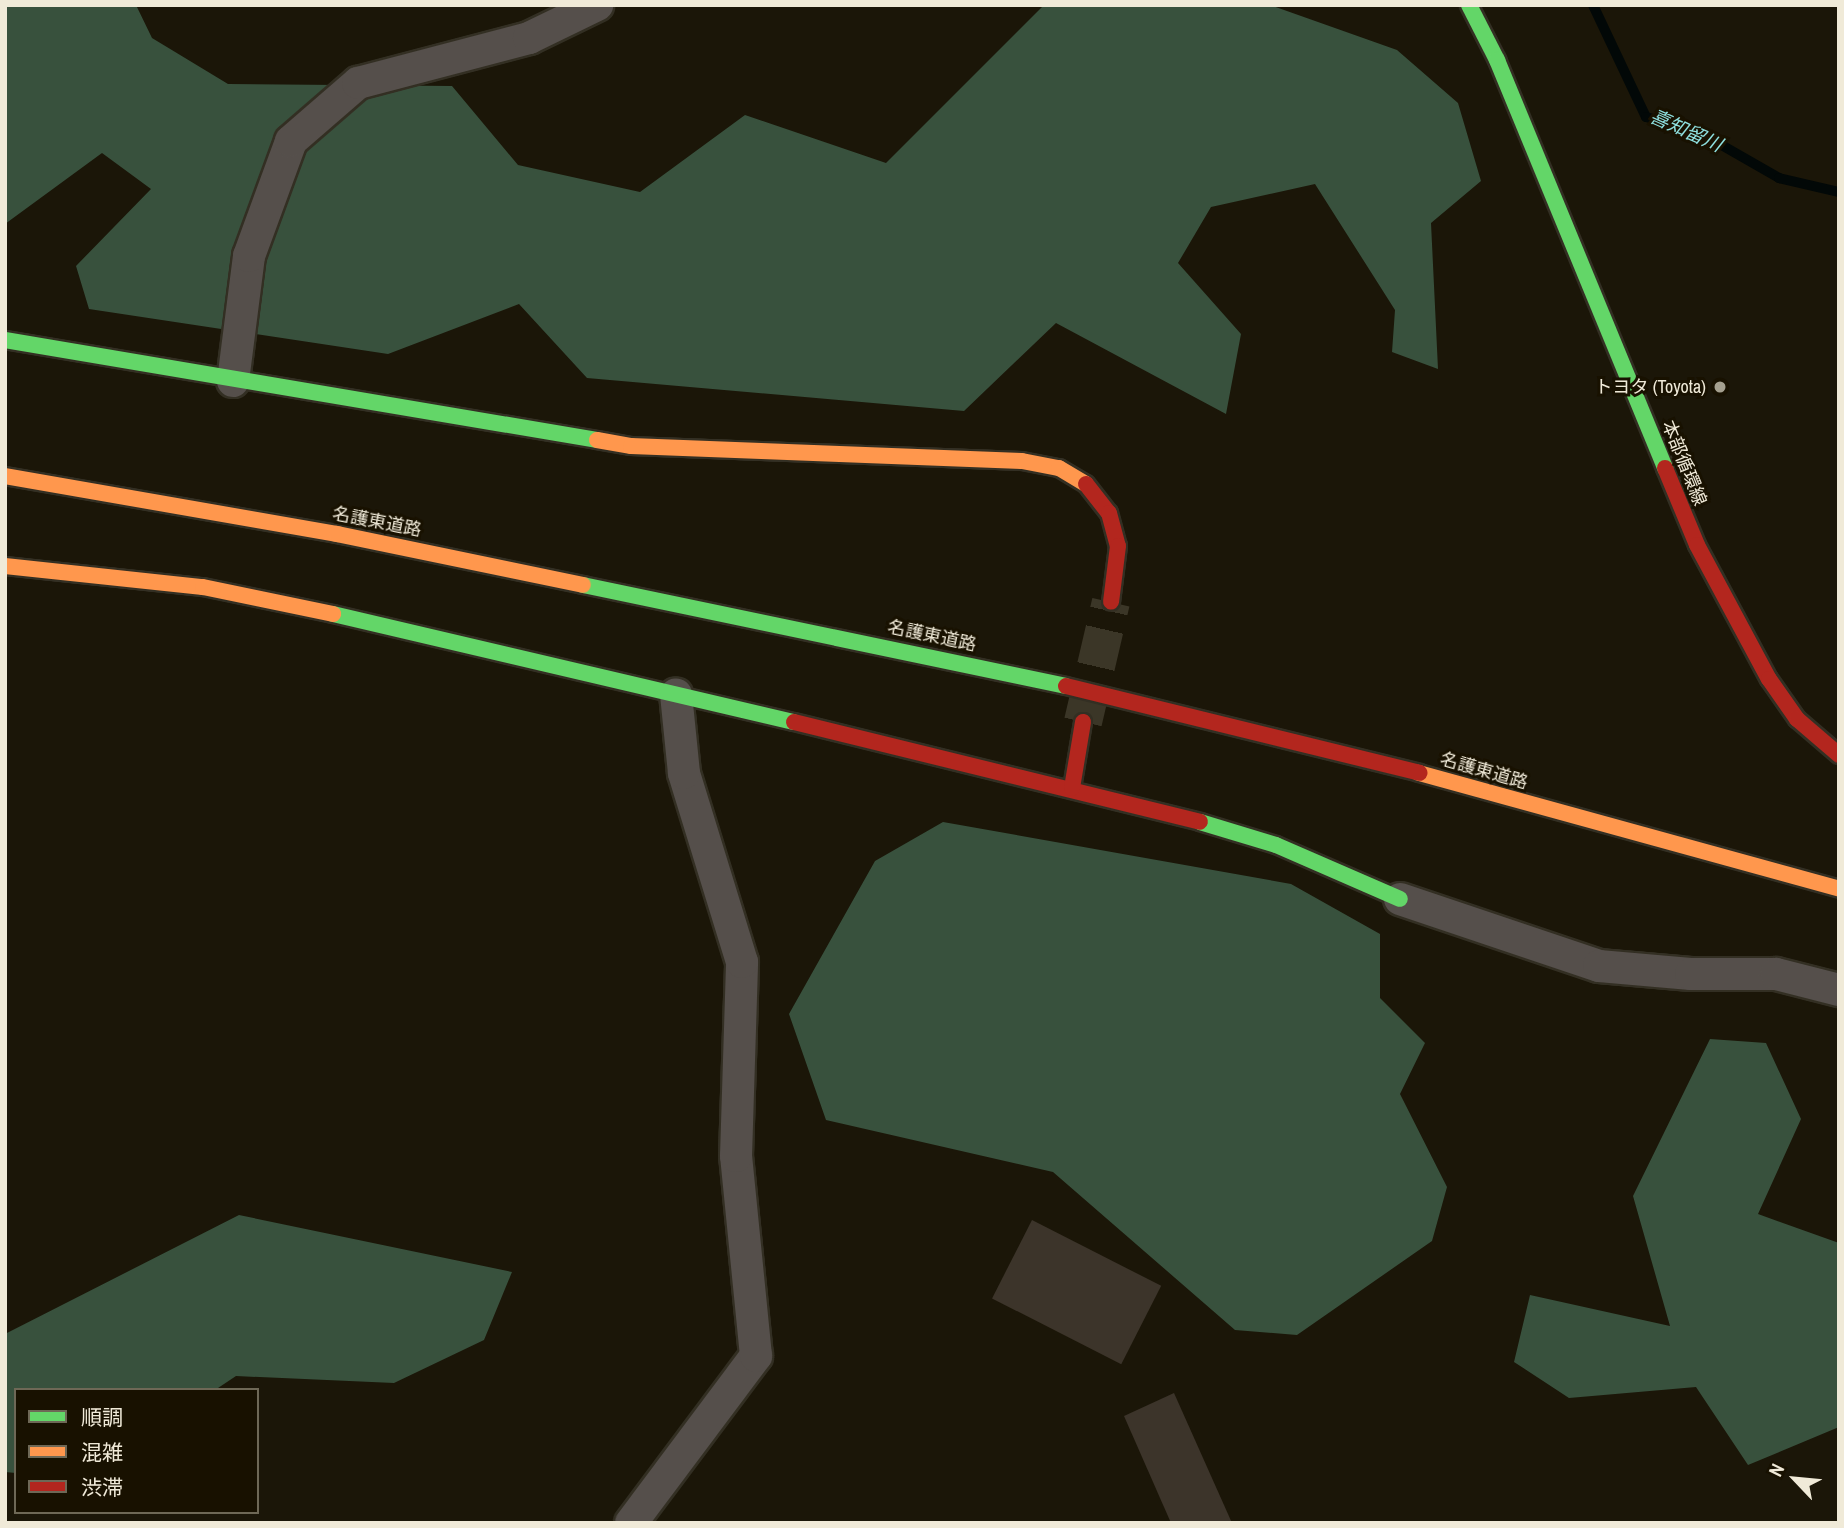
<!DOCTYPE html>
<html>
<head>
<meta charset="utf-8">
<style>
  body { margin:0 }
  #map { position:relative; width:1844px; height:1528px; overflow:hidden; background:#1b1608; font-family:"Archivo Narrow","Noto Sans JP",sans-serif }
  div>[style] { position:absolute }
  .forest>* { inset:0; background:#38513d }
  .stream>* { height:10px; margin:-5px; padding:0 5px; transform-origin:5px; border-radius:5px; background:#020807 }
  .building>* { inset:0; background:#3c342a; transform-origin:0 0 }
  .secondary-tunnel>* { height:38px; margin-top:-19px; transform-origin:0; background:repeating-linear-gradient(90deg,#3b3627 0 38px,transparent 0 57px) }
  .roads { filter:drop-shadow(2px 0 #332f23) drop-shadow(-2px 0 #332f23) drop-shadow(0 2px #332f23) drop-shadow(0 -2px #332f23) }
  .street>* { height:32px; margin:-16px; padding:0 16px; transform-origin:16px; border-radius:16px; background:#554f4b }
  .fast>* { height:16px; margin:-8px; padding:0 8px; transform-origin:8px; border-radius:8px; background:#63d668 }
  .slow>* { height:16px; margin:-8px; padding:0 8px; transform-origin:8px; border-radius:8px; background:#ff974d }
  .jam>* { height:16px; margin:-8px; padding:0 8px; transform-origin:8px; border-radius:8px; background:#b3261e }
  .dots>* { width:19px; height:19px; translate:-50% -50%; box-sizing:border-box; border:4px solid #181100; border-radius:50% }
  span { translate:-50% -50%; white-space:nowrap; text-align:center; line-height:1.15; -webkit-text-stroke:6px #181100; paint-order:stroke }
  .poi-label { font-size:18px; color:#f0ead8 }
  .right { translate:-100% -50%; text-align:right }
  .street-label { font-size:18px; color:#f0ead8 }
  .water-label { font-size:19px; color:#8fe1e0; font-style:italic }
  .frame { position:absolute; inset:0; border:7px solid #f0ead8; pointer-events:none }
  .legend { position:absolute; left:14px; top:1388px; width:245px; height:126px; box-sizing:border-box; background:#181100; border:2px solid #6e6856; margin:0; padding:9px 12px; list-style:none; font-size:21px; color:#f0ead8 }
  .legend li { display:flex; align-items:center; gap:14px; height:35px }
  .legend b { width:35px; border:2px solid #6e6856 }
  .north { position:absolute; left:1760px; top:1444px; width:70px; height:70px; -webkit-text-stroke:5px #181100; paint-order:stroke; rotate:296deg; font-size:19px; font-weight:700; line-height:28px; text-align:center; color:#f0ead8 }
  .north::after { content:''; display:block; margin:auto; width:24px; height:32px; background:#f0ead8; clip-path:polygon(50% 0,100% 100%,50% 72%,0 100%) }
</style>
</head>
<body>
<div id="map">
  <div class="forest">
    <div style="clip-path:polygon(5px 5px,136px 5px,152px 38px,228px 84px,452px 86px,518px 165px,640px 192px,745px 115px,886px 163px,1044px 5px,1270px 5px,1397px 50px,1458px 103px,1481px 181px,1431px 223px,1438px 369px,1392px 352px,1395px 310px,1315px 184px,1211px 207px,1178px 263px,1241px 334px,1226px 414px,1056px 323px,964px 411px,587px 378px,519px 304px,388px 354px,89px 309px,76px 266px,151px 189px,102px 153px,5px 224px)"></div>
    <div style="clip-path:polygon(943px 822px,1291px 884px,1380px 934px,1380px 998px,1425px 1043px,1400px 1094px,1447px 1187px,1432px 1241px,1297px 1335px,1235px 1330px,1053px 1172px,826px 1120px,789px 1014px,875px 861px)"></div>
    <div style="clip-path:polygon(1710px 1039px,1766px 1043px,1801px 1119px,1758px 1214px,1839px 1243px,1839px 1427px,1748px 1465px,1696px 1387px,1569px 1398px,1514px 1362px,1530px 1295px,1670px 1326px,1633px 1196px)"></div>
    <div style="clip-path:polygon(239px 1215px,512px 1272px,484px 1340px,394px 1383px,236px 1376px,215px 1390px,16px 1390px,16px 1473px,5px 1472px,5px 1334px)"></div>
  </div>
  <div class="stream">
    <div style="left:1593px;top:5px;width:124px;rotate:64.7deg"></div>
    <div style="left:1646px;top:117px;width:53px;rotate:15.4deg"></div>
    <div style="left:1697px;top:131px;width:95px;rotate:29.8deg"></div>
    <div style="left:1779px;top:178px;width:62px;rotate:13.1deg"></div>
  </div>
  <div class="building">
    <div style="left:1032px;top:1220px;width:145px;height:88px;rotate:27deg"></div>
    <div style="clip-path:polygon(1174px 1393px,1232px 1523px,1171px 1523px,1124px 1416px)"></div>
  </div>
  <div class="secondary-tunnel">
    <div style="left:1083px;top:722px;width:123px;rotate:-76.9deg"></div>
  </div>
  <div class="roads">
    <div class="street">
      <div style="left:233px;top:381px;width:126px;rotate:-82.7deg"></div>
      <div style="left:249px;top:256px;width:122px;rotate:-69.9deg"></div>
      <div style="left:291px;top:141px;width:89px;rotate:-40.9deg"></div>
      <div style="left:358px;top:83px;width:177px;rotate:-14.7deg"></div>
      <div style="left:529px;top:38px;width:76px;rotate:-25.9deg"></div>
      <div style="left:1400px;top:899px;width:210px;rotate:18.6deg"></div>
      <div style="left:1599px;top:966px;width:92px;rotate:5deg"></div>
      <div style="left:1691px;top:974px;width:85px"></div>
      <div style="left:1776px;top:974px;width:65px;rotate:14.3deg"></div>
      <div style="left:631px;top:1523px;width:209px;rotate:-53.2deg"></div>
      <div style="left:756px;top:1356px;width:201px;rotate:-95.7deg"></div>
      <div style="left:736px;top:1156px;width:194px;rotate:-88.2deg"></div>
      <div style="left:742px;top:962px;width:198px;rotate:-107.1deg"></div>
      <div style="left:684px;top:773px;width:79px;rotate:-95.8deg"></div>
    </div>
    <div class="fast">
      <div style="left:1469px;top:5px;width:62px;rotate:63deg"></div>
      <div style="left:1497px;top:60px;width:441px;rotate:67.6deg"></div>
      <div style="left:5px;top:340px;width:600px;rotate:9.59deg"></div>
      <div style="left:583px;top:585px;width:493px;rotate:11.8deg"></div>
      <div style="left:333px;top:614px;width:473px;rotate:13.2deg"></div>
      <div style="left:1200px;top:822px;width:79px;rotate:16.8deg"></div>
      <div style="left:1276px;top:845px;width:135px;rotate:23.5deg"></div>
    </div>
    <div class="slow">
      <div style="left:597px;top:440px;width:35px;rotate:10deg"></div>
      <div style="left:631px;top:446px;width:391px;rotate:2.2deg"></div>
      <div style="left:1022px;top:461px;width:38px;rotate:11deg"></div>
      <div style="left:1059px;top:468px;width:31px;rotate:31deg"></div>
      <div style="left:5px;top:476px;width:337px;rotate:9.9deg"></div>
      <div style="left:337px;top:534px;width:251px;rotate:11.7deg"></div>
      <div style="left:5px;top:566px;width:199px;rotate:6.1deg"></div>
      <div style="left:203px;top:587px;width:133px;rotate:11.7deg"></div>
      <div style="left:1419px;top:773px;width:436px;rotate:15.4deg"></div>
    </div>
    <div class="jam">
      <div style="left:1665px;top:468px;width:83px;rotate:67.4deg"></div>
      <div style="left:1697px;top:545px;width:152px;rotate:61.8deg"></div>
      <div style="left:1769px;top:679px;width:49px;rotate:55deg"></div>
      <div style="left:1797px;top:719px;width:55px;rotate:40.6deg"></div>
      <div style="left:1086px;top:484px;width:37px;rotate:52deg"></div>
      <div style="left:1109px;top:513px;width:34px;rotate:75deg"></div>
      <div style="left:1118px;top:546px;width:56px;rotate:97.1deg"></div>
      <div style="left:1066px;top:686px;width:364px;rotate:13.8deg"></div>
      <div style="left:794px;top:722px;width:418px;rotate:13.8deg"></div>
      <div style="left:1072px;top:788px;width:67px;rotate:-80.5deg"></div>
    </div>
  </div>
  <div class="dots">
    <div style="left:1720px;top:387px;background:#a5a08f"></div>
  </div>
  <div class="poi-label">
    <span class="right" style="left:1706px;top:387px">トヨタ (Toyota)</span>
  </div>
  <div class="street-label">
    <span style="left:1684px;top:463px;rotate:68deg">本部循環線</span>
    <span style="left:377px;top:522px;rotate:11deg">名護東道路</span>
    <span style="left:932px;top:636px;rotate:12deg">名護東道路</span>
    <span style="left:1484px;top:771px;rotate:16deg">名護東道路</span>
  </div>
  <div class="water-label">
    <span style="left:1686px;top:131px;rotate:24deg">喜知留川</span>
  </div>
  <div class="frame"></div>
  <ul class="legend">
  <li><b style="height:9px;background:#63d668"></b>順調</li>
  <li><b style="height:9px;background:#ff974d"></b>混雑</li>
  <li><b style="height:9px;background:#b3261e"></b>渋滞</li>
  </ul>
  <div class="north">N</div>
</div>
</body>
</html>
